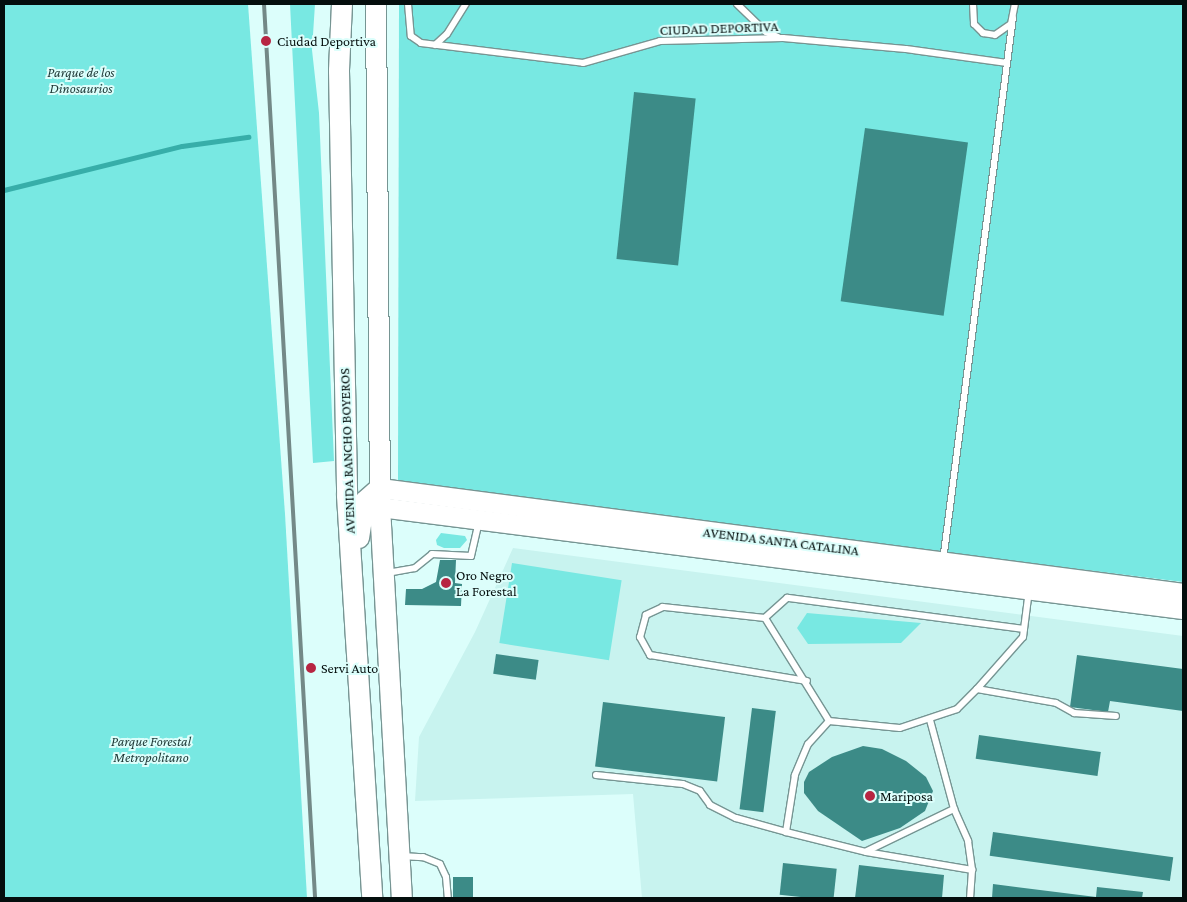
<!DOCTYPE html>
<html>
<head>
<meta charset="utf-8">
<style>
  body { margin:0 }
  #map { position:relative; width:1187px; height:902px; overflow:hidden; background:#dcfefb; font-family:"Crimson Pro",serif }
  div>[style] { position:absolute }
  .built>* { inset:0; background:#c8f3ef }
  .green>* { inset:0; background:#78e8e2; transform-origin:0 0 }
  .stream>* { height:4.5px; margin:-2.25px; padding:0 2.25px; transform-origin:2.25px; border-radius:2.25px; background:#37aea9 }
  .building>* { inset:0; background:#3c8b87; transform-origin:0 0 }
  .roads { filter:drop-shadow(1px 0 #769593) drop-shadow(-1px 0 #769593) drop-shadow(0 1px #769593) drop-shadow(0 -1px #769593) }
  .service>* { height:6px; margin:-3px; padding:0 3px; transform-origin:3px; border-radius:3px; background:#fff }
  .primary>* { height:19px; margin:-9.5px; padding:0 9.5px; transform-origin:9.5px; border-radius:9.5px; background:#fff }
  .trunk>* { height:20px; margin:-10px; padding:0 10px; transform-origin:10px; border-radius:10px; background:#fff }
  .rail>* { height:4px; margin:-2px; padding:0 2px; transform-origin:2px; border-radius:2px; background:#738987 }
  .dots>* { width:14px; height:14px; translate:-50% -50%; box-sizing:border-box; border:2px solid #dcfefb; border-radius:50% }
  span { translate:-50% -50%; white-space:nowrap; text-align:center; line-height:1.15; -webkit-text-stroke:4px #dcfefb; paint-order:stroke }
  .street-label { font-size:14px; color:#040e0d }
  .poi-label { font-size:14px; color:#040e0d }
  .left { translate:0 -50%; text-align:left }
  .park-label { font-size:14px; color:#1c3634; font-style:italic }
  .frame { position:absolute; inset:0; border:5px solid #040e0d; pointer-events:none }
</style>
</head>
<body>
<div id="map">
  <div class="built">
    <div style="clip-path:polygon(513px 548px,1183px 636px,1183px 898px,642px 898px,633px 794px,415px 801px,419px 737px,475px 632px)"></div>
  </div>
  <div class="green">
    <div style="clip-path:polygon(4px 4px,248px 4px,285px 514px,307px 898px,4px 898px)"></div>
    <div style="clip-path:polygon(290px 4px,315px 4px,312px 50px,319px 113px,334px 461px,313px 463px)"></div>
    <div style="clip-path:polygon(399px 4px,1183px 4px,1183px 582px,398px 484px)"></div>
    <div style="clip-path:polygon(441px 533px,465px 536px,467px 540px,460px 548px,444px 548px,437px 545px,436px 540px)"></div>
    <div style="left:512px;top:563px;width:111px;height:81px;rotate:9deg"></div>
    <div style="clip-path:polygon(807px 613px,921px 623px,901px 643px,808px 644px,797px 628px)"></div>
  </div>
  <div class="stream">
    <div style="left:4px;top:190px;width:183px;rotate:-13.9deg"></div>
    <div style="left:182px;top:146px;width:67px;rotate:-7.8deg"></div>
  </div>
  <div class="building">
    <div style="left:634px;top:92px;width:62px;height:168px;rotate:6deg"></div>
    <div style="left:865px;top:128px;width:104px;height:175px;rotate:8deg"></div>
    <div style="clip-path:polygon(440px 560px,456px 560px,455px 583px,462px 584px,461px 606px,405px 605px,406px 589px,422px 589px,436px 582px)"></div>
    <div style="left:496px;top:654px;width:43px;height:20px;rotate:8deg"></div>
    <div style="clip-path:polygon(1077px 655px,1183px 669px,1183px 711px,1110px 701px,1108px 712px,1070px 707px)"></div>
    <div style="left:603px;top:702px;width:123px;height:65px;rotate:7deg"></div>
    <div style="left:752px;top:708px;width:24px;height:102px;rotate:7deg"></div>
    <div style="left:979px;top:735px;width:123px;height:24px;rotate:8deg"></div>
    <div style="clip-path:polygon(863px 746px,882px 749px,906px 761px,926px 777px,933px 791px,925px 811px,900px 828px,862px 841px,818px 811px,804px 793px,804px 782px,809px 772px,832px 757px)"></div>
    <div style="left:993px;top:832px;width:182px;height:24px;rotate:8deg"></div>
    <div style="left:783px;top:863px;width:54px;height:32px;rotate:6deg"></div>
    <div style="clip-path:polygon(859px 865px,944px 875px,942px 898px,855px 898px)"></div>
    <div style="left:473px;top:877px;width:21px;height:20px;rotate:90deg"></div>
    <div style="clip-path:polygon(993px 884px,1096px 897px,1097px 887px,1143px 892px,1142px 898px,992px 898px)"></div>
  </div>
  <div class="roads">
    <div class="service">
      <div style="left:408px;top:4px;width:32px;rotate:85deg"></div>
      <div style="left:411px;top:36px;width:12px;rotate:35deg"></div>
      <div style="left:421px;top:43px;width:163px;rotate:7deg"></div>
      <div style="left:583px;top:63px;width:80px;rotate:-15.9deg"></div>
      <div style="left:660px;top:41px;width:123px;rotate:-1.4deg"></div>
      <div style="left:783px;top:38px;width:123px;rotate:5.1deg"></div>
      <div style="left:906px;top:49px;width:102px;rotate:7.9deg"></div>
      <div style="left:737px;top:4px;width:40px;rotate:44deg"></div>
      <div style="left:766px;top:32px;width:13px;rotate:23deg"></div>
      <div style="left:973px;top:4px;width:20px;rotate:87deg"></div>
      <div style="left:974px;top:24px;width:13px;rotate:45deg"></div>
      <div style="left:983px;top:33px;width:12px;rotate:9deg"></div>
      <div style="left:995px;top:35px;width:19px;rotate:-35deg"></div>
      <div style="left:1011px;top:24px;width:20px;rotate:-79deg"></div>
      <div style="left:435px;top:45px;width:16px;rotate:-43deg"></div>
      <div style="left:447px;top:34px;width:36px;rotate:-58deg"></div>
      <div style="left:943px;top:561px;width:548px;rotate:-82.67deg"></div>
      <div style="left:387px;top:573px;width:28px;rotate:-10deg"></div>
      <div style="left:415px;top:568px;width:22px;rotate:-39deg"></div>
      <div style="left:432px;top:554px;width:39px;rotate:3deg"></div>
      <div style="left:471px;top:556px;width:36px;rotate:-77deg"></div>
      <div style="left:765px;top:618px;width:103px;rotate:-173.8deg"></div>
      <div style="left:663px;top:607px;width:19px;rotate:155deg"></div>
      <div style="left:646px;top:615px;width:23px;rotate:105deg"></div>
      <div style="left:640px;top:637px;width:21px;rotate:61deg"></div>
      <div style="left:650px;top:655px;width:159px;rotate:9.4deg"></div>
      <div style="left:1024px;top:629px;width:239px;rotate:-172.5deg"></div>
      <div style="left:787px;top:598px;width:30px;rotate:138deg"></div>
      <div style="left:765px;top:618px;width:121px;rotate:58.1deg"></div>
      <div style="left:829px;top:721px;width:71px;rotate:5.6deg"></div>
      <div style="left:900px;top:728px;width:60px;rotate:-18.4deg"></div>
      <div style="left:957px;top:709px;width:28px;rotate:-45deg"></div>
      <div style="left:977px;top:689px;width:69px;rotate:-48.5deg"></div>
      <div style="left:1023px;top:637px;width:47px;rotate:-82.7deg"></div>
      <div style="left:977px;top:689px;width:80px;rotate:10deg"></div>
      <div style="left:1056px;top:703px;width:21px;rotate:29deg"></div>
      <div style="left:1074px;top:713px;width:42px;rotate:4.1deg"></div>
      <div style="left:930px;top:720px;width:92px;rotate:74.9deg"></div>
      <div style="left:954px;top:809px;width:35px;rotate:66deg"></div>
      <div style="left:968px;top:841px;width:29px;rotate:82deg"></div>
      <div style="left:972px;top:870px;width:28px;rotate:94deg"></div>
      <div style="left:829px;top:721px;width:31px;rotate:132deg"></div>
      <div style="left:808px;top:744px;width:34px;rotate:113deg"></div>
      <div style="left:795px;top:775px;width:58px;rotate:99deg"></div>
      <div style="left:786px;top:832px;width:82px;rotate:14deg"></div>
      <div style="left:866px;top:852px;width:108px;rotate:9.6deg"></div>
      <div style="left:596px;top:775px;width:87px;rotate:5.9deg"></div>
      <div style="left:683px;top:784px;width:18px;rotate:22deg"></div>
      <div style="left:700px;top:791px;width:17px;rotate:54deg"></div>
      <div style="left:710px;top:805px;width:29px;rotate:27deg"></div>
      <div style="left:736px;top:818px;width:52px;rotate:15.6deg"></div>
      <div style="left:867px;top:851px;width:97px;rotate:-25.8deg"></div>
      <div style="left:401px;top:856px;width:22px;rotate:3deg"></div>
      <div style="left:423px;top:857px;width:18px;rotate:22deg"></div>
      <div style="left:440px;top:864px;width:14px;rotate:65deg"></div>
      <div style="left:446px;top:877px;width:21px;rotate:85deg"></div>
    </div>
    <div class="primary">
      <div style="left:380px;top:488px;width:810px;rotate:7.45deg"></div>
      <div style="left:380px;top:507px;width:809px;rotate:7.24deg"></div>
    </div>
    <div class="trunk">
      <div style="left:342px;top:4px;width:67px;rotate:92.6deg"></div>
      <div style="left:339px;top:71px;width:425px;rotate:88.9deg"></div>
      <div style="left:347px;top:496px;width:403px;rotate:86.4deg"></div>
      <div style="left:376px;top:4px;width:503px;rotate:89.54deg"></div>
      <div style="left:380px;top:507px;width:392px;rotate:86.8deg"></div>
      <div style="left:359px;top:538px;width:37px;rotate:-81deg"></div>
      <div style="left:365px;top:501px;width:20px;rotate:-41deg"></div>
    </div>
  </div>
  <div class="rail">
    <div style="left:264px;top:4px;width:895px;rotate:86.73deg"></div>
  </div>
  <div class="dots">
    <div style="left:266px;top:41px;background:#b72542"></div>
    <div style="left:446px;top:583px;background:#b72542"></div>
    <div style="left:311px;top:668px;background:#b72542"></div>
    <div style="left:870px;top:796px;background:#b72542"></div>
  </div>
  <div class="street-label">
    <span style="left:719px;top:28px;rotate:-2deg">CIUDAD DEPORTIVA</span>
    <span style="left:347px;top:451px;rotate:-92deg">AVENIDA RANCHO BOYEROS</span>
    <span style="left:781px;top:541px;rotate:7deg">AVENIDA SANTA CATALINA</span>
  </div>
  <div class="poi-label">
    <span class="left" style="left:277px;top:41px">Ciudad Deportiva</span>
    <span class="left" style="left:456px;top:583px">Oro Negro<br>La Forestal</span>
    <span class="left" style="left:321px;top:668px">Servi Auto</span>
    <span class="left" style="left:880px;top:796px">Mariposa</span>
  </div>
  <div class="park-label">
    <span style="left:81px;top:80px">Parque de los<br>Dinosaurios</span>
    <span style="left:151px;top:749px">Parque Forestal<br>Metropolitano</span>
  </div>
  <div class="frame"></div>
</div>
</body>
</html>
